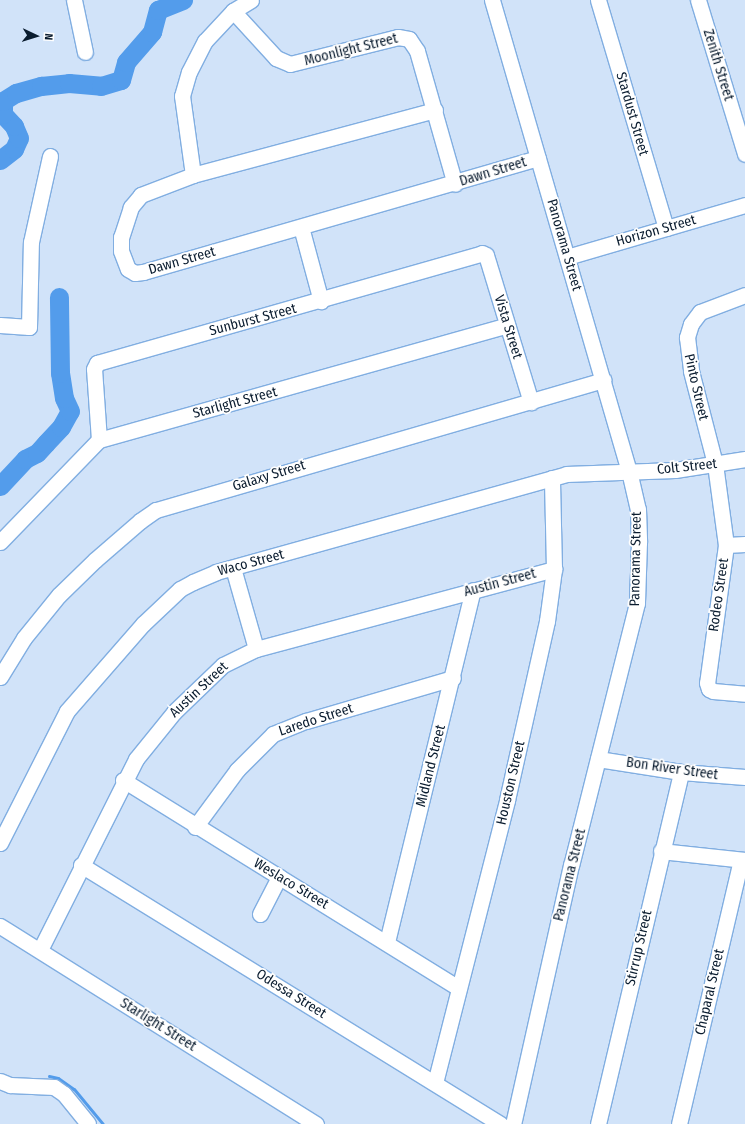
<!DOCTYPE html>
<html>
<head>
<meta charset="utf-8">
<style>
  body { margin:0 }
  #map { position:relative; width:745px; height:1124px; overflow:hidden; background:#d1e3f9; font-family:"Fira Sans Condensed",sans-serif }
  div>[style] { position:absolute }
  .stream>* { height:3px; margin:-1.5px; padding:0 1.5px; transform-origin:1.5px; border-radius:1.5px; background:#539ceb }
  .river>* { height:19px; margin:-9.5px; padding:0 9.5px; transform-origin:9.5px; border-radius:9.5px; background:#539ceb }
  .roads { filter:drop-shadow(1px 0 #81aee1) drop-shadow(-1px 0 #81aee1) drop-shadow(0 1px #81aee1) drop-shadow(0 -1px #81aee1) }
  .minor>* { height:15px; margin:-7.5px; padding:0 7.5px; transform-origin:7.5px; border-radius:7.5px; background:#fff }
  span { translate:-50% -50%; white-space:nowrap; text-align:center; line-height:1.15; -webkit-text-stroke:3.5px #fff; paint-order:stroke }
  .street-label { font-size:14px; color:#0a1c2f }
  .north { position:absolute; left:16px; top:16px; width:40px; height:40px; -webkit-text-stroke:3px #fff; paint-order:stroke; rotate:94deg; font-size:11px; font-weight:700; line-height:16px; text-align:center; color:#0a1c2f }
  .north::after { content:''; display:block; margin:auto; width:14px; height:18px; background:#0a1c2f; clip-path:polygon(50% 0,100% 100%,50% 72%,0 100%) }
</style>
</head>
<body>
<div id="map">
  <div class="stream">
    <div style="left:49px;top:1076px;width:9px;rotate:13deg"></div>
    <div style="left:58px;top:1078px;width:19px;rotate:35deg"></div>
    <div style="left:74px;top:1089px;width:45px;rotate:50.4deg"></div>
  </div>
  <div class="river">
    <div style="left:0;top:160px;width:18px;rotate:-38deg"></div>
    <div style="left:14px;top:149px;width:12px;rotate:-66deg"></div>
    <div style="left:19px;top:138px;width:13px;rotate:-113deg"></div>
    <div style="left:14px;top:126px;width:16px;rotate:-133deg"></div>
    <div style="left:3px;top:114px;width:13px;rotate:-90deg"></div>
    <div style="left:3px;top:101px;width:15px;rotate:-32deg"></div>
    <div style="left:16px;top:93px;width:26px;rotate:-16deg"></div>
    <div style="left:41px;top:86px;width:28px;rotate:-6deg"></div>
    <div style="left:69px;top:83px;width:32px;rotate:5deg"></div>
    <div style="left:101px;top:86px;width:21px;rotate:-17deg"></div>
    <div style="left:121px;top:80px;width:19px;rotate:-74deg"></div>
    <div style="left:126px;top:62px;width:40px;rotate:-49deg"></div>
    <div style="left:152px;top:32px;width:23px;rotate:-75deg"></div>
    <div style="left:158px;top:10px;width:27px;rotate:-22deg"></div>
    <div style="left:0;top:486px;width:37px;rotate:-47deg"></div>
    <div style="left:25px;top:459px;width:13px;rotate:-27deg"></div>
    <div style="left:37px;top:453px;width:13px;rotate:-48deg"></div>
    <div style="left:46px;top:443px;width:22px;rotate:-47deg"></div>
    <div style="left:61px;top:427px;width:18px;rotate:-61deg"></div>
    <div style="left:70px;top:411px;width:14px;rotate:-115deg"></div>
    <div style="left:64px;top:398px;width:25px;rotate:-99deg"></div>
    <div style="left:60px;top:373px;width:76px;rotate:-90.8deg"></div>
  </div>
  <div class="roads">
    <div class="minor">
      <div style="left:74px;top:0;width:53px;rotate:78.1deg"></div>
      <div style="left:492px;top:0;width:491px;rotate:73.8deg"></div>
      <div style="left:629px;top:471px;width:39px;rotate:77deg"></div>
      <div style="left:638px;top:509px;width:33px;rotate:88deg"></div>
      <div style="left:639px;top:542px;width:61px;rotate:91.9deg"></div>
      <div style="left:637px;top:603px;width:270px;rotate:104.1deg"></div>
      <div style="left:571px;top:865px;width:265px;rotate:102.6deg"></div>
      <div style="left:598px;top:0;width:238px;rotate:73.4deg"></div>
      <div style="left:698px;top:0;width:161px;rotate:73deg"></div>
      <div style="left:233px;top:11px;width:64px;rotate:47.5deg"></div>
      <div style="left:276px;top:58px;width:15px;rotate:23deg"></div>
      <div style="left:290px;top:64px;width:111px;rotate:-14deg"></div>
      <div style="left:398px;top:37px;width:11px;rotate:10deg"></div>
      <div style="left:409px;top:39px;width:14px;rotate:56deg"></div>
      <div style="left:417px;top:51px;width:138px;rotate:74.1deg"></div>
      <div style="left:435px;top:110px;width:251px;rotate:165deg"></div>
      <div style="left:193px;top:175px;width:56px;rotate:159deg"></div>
      <div style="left:141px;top:195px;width:16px;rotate:130deg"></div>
      <div style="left:131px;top:207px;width:32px;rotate:108deg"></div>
      <div style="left:121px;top:237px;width:14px;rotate:90deg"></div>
      <div style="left:121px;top:251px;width:19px;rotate:69deg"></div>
      <div style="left:128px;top:269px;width:8px;rotate:30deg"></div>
      <div style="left:135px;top:273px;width:8px;rotate:-7deg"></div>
      <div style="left:143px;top:272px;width:411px;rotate:-16.1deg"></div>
      <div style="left:193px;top:175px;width:80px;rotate:-97.9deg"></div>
      <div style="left:182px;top:96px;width:25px;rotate:-74deg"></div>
      <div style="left:189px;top:72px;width:35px;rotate:-63deg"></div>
      <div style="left:205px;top:41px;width:41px;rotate:-47deg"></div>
      <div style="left:233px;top:11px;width:21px;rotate:-31deg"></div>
      <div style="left:301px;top:227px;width:77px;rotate:74.9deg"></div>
      <div style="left:567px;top:257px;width:185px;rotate:-16.3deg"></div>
      <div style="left:745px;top:295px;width:48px;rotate:159.3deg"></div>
      <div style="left:700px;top:312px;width:15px;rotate:127deg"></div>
      <div style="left:691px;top:324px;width:14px;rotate:107deg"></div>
      <div style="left:687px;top:337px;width:34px;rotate:83deg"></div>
      <div style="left:691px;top:371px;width:96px;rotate:75.5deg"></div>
      <div style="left:715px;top:464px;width:82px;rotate:82.3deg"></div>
      <div style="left:726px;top:545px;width:139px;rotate:97.8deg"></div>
      <div style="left:707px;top:683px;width:6px;rotate:72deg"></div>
      <div style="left:709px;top:689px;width:4px;rotate:27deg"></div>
      <div style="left:713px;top:691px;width:32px;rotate:5deg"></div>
      <div style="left:0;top:325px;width:29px;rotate:4deg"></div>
      <div style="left:29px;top:327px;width:85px;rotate:-88.7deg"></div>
      <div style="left:31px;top:242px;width:88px;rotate:-77.5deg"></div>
      <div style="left:99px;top:440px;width:71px;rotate:-94deg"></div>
      <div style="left:94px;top:369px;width:7px;rotate:-63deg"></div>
      <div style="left:97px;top:363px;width:400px;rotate:-15.9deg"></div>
      <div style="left:482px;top:253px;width:4px;rotate:27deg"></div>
      <div style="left:486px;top:255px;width:154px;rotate:73deg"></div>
      <div style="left:0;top:542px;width:142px;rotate:-45.9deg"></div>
      <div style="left:99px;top:440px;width:424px;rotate:-15.7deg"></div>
      <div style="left:726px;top:545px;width:19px;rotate:-3deg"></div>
      <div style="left:233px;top:568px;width:84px;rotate:74.1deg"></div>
      <div style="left:0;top:677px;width:46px;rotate:-58.4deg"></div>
      <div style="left:24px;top:638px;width:55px;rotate:-50.9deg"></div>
      <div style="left:59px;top:595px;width:50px;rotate:-44.2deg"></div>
      <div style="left:95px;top:560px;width:60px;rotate:-40.9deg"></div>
      <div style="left:140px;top:521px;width:19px;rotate:-35deg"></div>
      <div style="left:156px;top:510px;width:466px;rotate:-16.2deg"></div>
      <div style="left:598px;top:759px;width:84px;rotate:8.9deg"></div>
      <div style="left:681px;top:772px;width:64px;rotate:4.5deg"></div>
      <div style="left:123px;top:780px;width:395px;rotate:31.8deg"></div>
      <div style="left:195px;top:827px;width:71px;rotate:-53.6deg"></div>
      <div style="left:237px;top:770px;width:51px;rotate:-45deg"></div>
      <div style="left:273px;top:734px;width:35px;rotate:-22deg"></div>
      <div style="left:306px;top:721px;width:153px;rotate:-16.3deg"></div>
      <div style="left:0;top:843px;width:148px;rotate:-63.1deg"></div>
      <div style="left:67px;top:711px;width:116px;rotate:-48.9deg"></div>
      <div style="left:143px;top:624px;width:51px;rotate:-43.4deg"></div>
      <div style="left:180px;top:589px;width:15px;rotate:-28deg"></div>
      <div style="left:193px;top:582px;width:25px;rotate:-23deg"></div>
      <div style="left:216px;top:572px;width:363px;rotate:-15.6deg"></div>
      <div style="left:566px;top:474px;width:109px;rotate:-2.1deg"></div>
      <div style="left:675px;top:470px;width:71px;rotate:-8.9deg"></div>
      <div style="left:661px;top:851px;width:84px;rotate:6.1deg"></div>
      <div style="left:81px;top:865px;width:493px;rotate:31.7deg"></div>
      <div style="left:260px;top:914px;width:42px;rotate:-62.8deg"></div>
      <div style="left:0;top:926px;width:373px;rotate:32.1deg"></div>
      <div style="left:387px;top:942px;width:362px;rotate:-76.3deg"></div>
      <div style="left:40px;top:950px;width:214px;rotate:-63.3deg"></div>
      <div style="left:136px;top:759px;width:60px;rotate:-51deg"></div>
      <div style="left:174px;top:712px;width:68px;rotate:-43.8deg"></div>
      <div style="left:223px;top:665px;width:37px;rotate:-26deg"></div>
      <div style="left:256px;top:649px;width:309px;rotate:-15deg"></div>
      <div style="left:0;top:1081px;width:11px;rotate:22deg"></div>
      <div style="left:10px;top:1085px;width:44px;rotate:2.6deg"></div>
      <div style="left:54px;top:1087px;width:12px;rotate:35deg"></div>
      <div style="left:64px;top:1094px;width:38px;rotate:51deg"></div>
      <div style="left:435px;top:1083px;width:292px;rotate:-75.7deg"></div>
      <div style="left:507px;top:800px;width:183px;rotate:-77.4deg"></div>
      <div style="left:547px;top:621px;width:52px;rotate:-82.3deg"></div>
      <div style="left:554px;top:569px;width:91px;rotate:-91.3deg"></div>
      <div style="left:598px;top:1124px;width:362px;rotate:-76.7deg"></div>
      <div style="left:679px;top:1124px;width:271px;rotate:-76.8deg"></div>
    </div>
  </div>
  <div class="street-label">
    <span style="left:351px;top:50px;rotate:-14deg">Moonlight Street</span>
    <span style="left:718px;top:65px;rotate:73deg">Zenith Street</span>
    <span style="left:632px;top:114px;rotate:74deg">Stardust Street</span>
    <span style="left:493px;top:172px;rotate:-17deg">Dawn Street</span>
    <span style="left:656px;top:231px;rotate:-16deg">Horizon Street</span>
    <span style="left:564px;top:245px;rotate:74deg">Panorama Street</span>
    <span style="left:182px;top:261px;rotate:-16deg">Dawn Street</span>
    <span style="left:253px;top:320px;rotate:-15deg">Sunburst Street</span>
    <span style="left:508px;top:327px;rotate:73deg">Vista Street</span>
    <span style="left:696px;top:387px;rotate:77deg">Pinto Street</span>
    <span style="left:235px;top:403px;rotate:-15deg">Starlight Street</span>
    <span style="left:687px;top:467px;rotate:-6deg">Colt Street</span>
    <span style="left:269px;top:476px;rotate:-17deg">Galaxy Street</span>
    <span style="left:636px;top:559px;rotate:-89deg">Panorama Street</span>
    <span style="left:251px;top:563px;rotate:-15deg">Waco Street</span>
    <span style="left:500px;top:583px;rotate:-15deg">Austin Street</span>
    <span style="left:719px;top:595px;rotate:-82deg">Rodeo Street</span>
    <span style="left:199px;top:690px;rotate:-43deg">Austin Street</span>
    <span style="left:316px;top:720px;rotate:-18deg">Laredo Street</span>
    <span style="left:431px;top:766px;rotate:-76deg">Midland Street</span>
    <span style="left:672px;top:769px;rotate:8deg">Bon River Street</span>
    <span style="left:511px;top:783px;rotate:-77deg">Houston Street</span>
    <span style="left:570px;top:875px;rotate:-76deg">Panorama Street</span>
    <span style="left:291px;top:884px;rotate:31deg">Weslaco Street</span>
    <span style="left:639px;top:948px;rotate:-77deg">Stirrup Street</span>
    <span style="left:710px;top:992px;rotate:-77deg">Chaparal Street</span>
    <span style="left:291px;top:994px;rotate:32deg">Odessa Street</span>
    <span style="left:158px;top:1025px;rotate:32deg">Starlight Street</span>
  </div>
  <div class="north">N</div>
</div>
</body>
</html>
